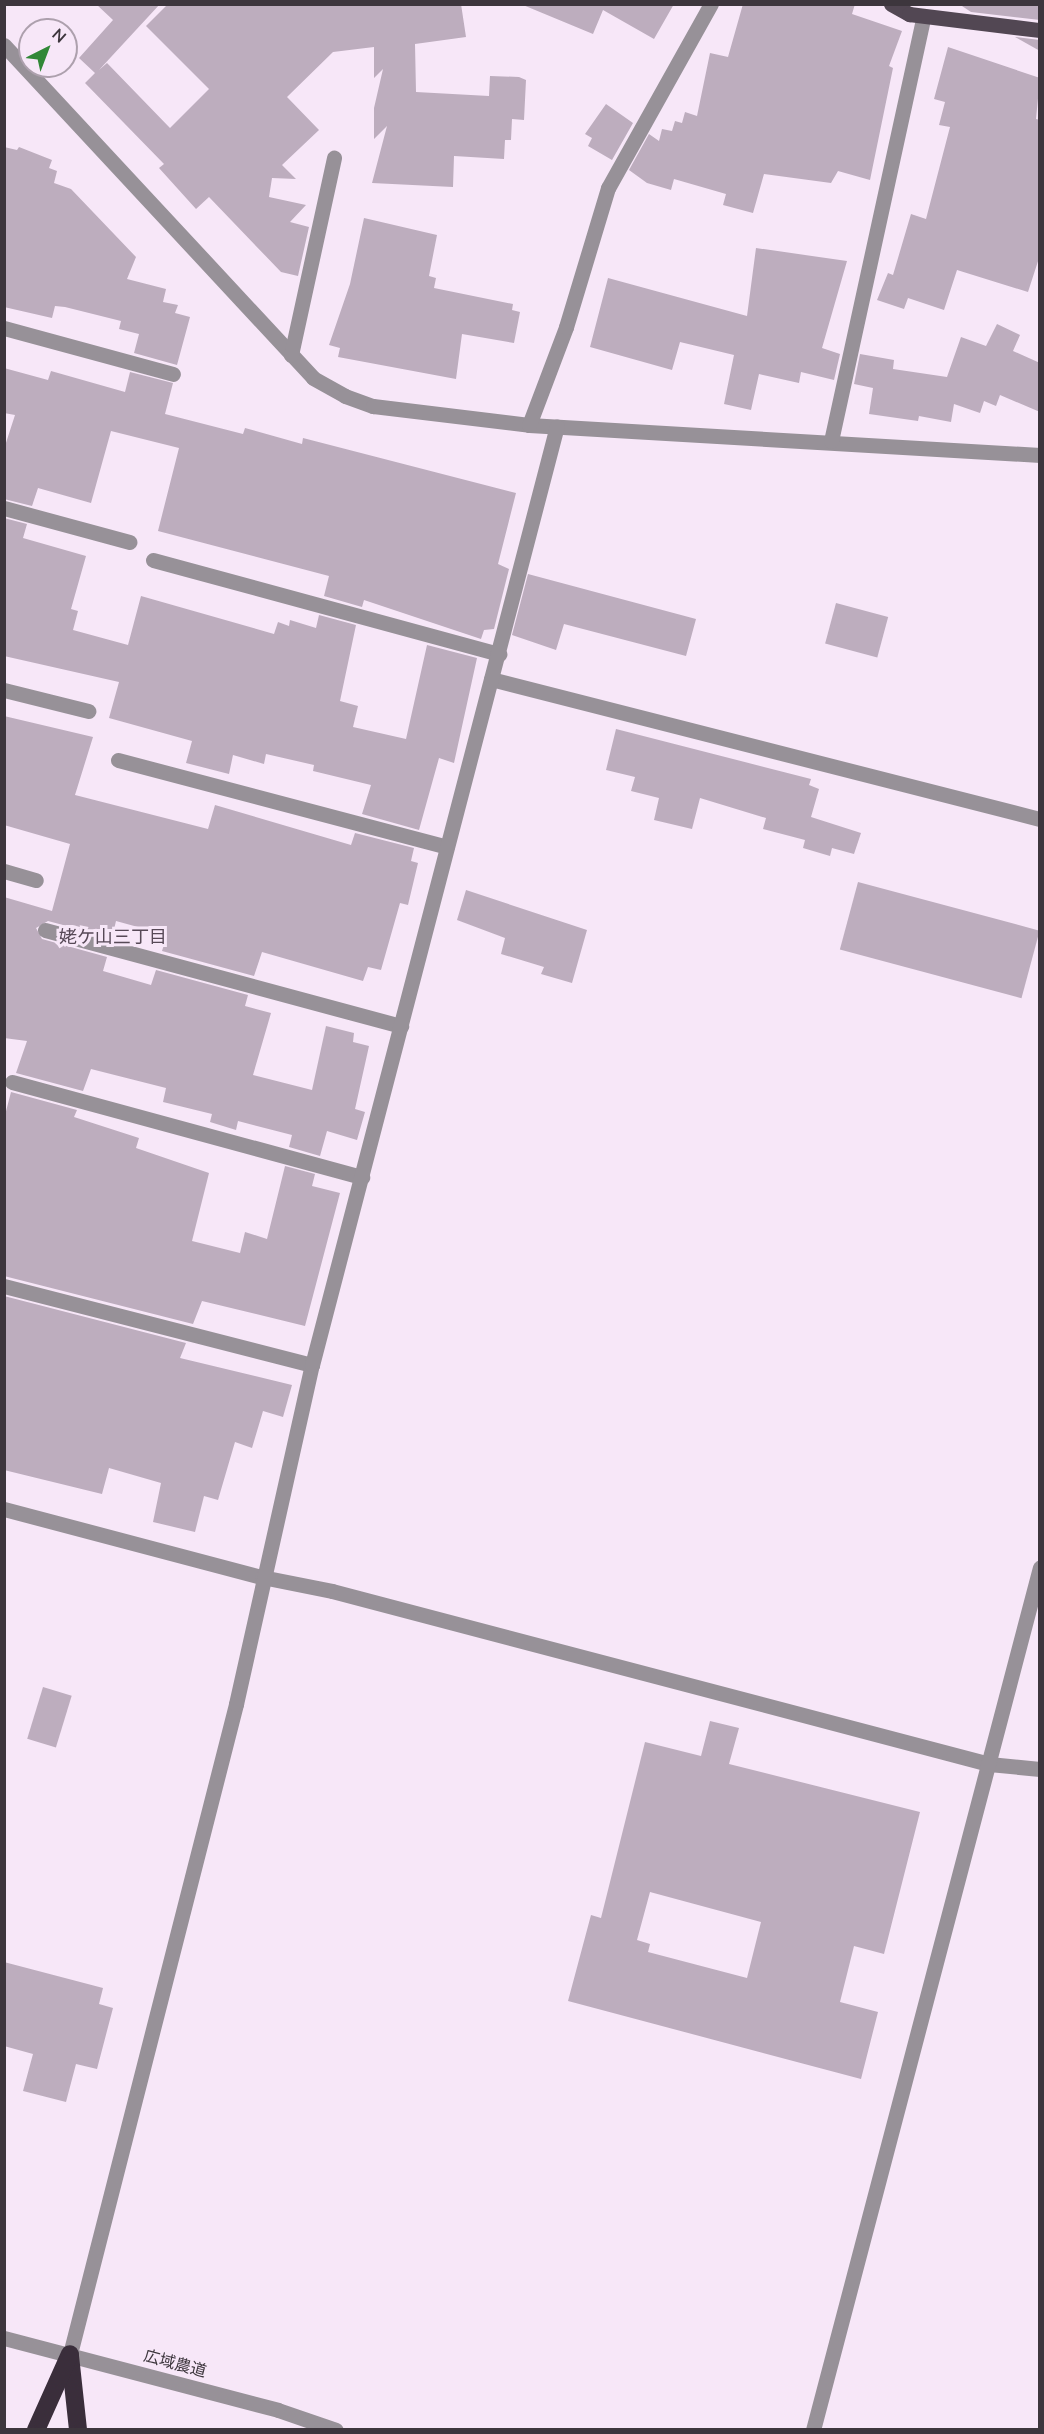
<!DOCTYPE html>
<html>
<head>
<meta charset="utf-8">
<style>
  body { margin:0 }
  #map { position:relative; width:1044px; height:2434px; overflow:hidden; background:#f7e7f8; font-family:"Nunito Sans","Noto Sans JP",sans-serif }
  div>[style] { position:absolute }
  .building>* { inset:0; background:#bdadbe; transform-origin:0 0 }
  .minor>* { height:15px; margin:-7.5px; padding:0 7.5px; transform-origin:7.5px; border-radius:7.5px; background:#979198 }
  .major>* { height:15px; margin:-7.5px; padding:0 7.5px; transform-origin:7.5px; border-radius:7.5px; background:#524753 }
  .highway>* { height:18px; margin:-9px; padding:0 9px; transform-origin:9px; border-radius:9px; background:#3a2e3b }
  span { translate:-50% -50%; white-space:nowrap; text-align:center; line-height:1.15; -webkit-text-stroke:6px #f7e7f8; paint-order:stroke }
  .street-label { font-size:16px; color:#3d363d }
  .neighbourhood-label { font-size:18px; color:#574957 }
  .frame { position:absolute; inset:0; border:6px solid #3d363d; pointer-events:none }
  .north { position:absolute; left:18px; top:18px; width:60px; height:60px; box-sizing:border-box; background:#f7e7f8; border:2px solid #ada0ad; border-radius:50%; rotate:42deg; font-size:16px; font-weight:700; line-height:24px; text-align:center; color:#3d363d }
  .north::after { content:''; display:block; margin:auto; width:21px; height:27px; background:#318837; clip-path:polygon(50% 0,100% 100%,50% 72%,0 100%) }
</style>
</head>
<body>
<div id="map">
  <div class="building">
    <div style="clip-path:polygon(96px 4px,160px 4px,99px 70px,107px 63px,170px 128px,209px 89px,146px 26px,168px 4px,461px 4px,466px 37px,415px 44px,416px 92px,489px 96px,490px 76px,519px 77px,526px 80px,524px 120px,512px 119px,511px 140px,505px 140px,504px 159px,454px 156px,453px 187px,372px 183px,387px 126px,374px 139px,374px 108px,383px 69px,374px 78px,374px 47px,333px 52px,287px 97px,319px 130px,282px 165px,296px 179px,272px 178px,269px 197px,306px 205px,290px 222px,309px 227px,298px 276px,281px 272px,209px 197px,196px 209px,159px 168px,164px 164px,85px 83px,95px 73px,79px 58px,113px 20px)"></div>
    <div style="clip-path:polygon(674px 4px,654px 39px,603px 10px,593px 34px,523px 5px)"></div>
    <div style="clip-path:polygon(743px 4px,855px 4px,852px 14px,902px 31px,889px 66px,893px 68px,870px 180px,838px 171px,831px 183px,764px 174px,753px 213px,723px 205px,726px 194px,674px 179px,671px 190px,647px 183px,629px 170px,649px 134px,659px 141px,662px 129px,672px 131px,675px 121px,682px 123px,685px 112px,697px 116px,710px 53px,728px 57px)"></div>
    <div style="clip-path:polygon(959px 4px,1040px 4px,1040px 20px,971px 12px)"></div>
    <div style="clip-path:polygon(1015px 37px,1040px 40px,1040px 51px)"></div>
    <div style="clip-path:polygon(948px 47px,1040px 78px,1036px 119px,1040px 120px,1040px 255px,1028px 292px,957px 270px,944px 310px,908px 298px,904px 309px,877px 300px,888px 273px,893px 275px,911px 214px,926px 219px,950px 127px,939px 125px,945px 102px,934px 99px)"></div>
    <div style="clip-path:polygon(606px 104px,633px 123px,612px 160px,588px 146px,592px 138px,585px 134px)"></div>
    <div style="clip-path:polygon(4px 147px,17px 150px,19px 147px,52px 160px,49px 168px,57px 171px,54px 183px,71px 189px,136px 257px,127px 279px,166px 289px,163px 302px,178px 305px,175px 313px,190px 317px,177px 365px,134px 353px,139px 334px,119px 329px,121px 321px,65px 307px,55px 306px,52px 318px,4px 307px)"></div>
    <div style="clip-path:polygon(364px 218px,437px 235px,429px 276px,436px 278px,434px 288px,513px 304px,512px 310px,520px 312px,514px 343px,462px 334px,456px 379px,338px 357px,340px 348px,329px 345px,350px 284px)"></div>
    <div style="clip-path:polygon(756px 248px,847px 261px,822px 348px,840px 354px,834px 380px,801px 372px,799px 383px,759px 374px,751px 410px,724px 404px,734px 355px,680px 342px,672px 370px,590px 347px,608px 278px,747px 316px)"></div>
    <div style="clip-path:polygon(997px 324px,1020px 335px,1013px 351px,1040px 363px,1040px 412px,1000px 395px,996px 406px,984px 401px,980px 413px,954px 404px,951px 422px,919px 416px,918px 421px,869px 414px,873px 388px,854px 384px,860px 354px,894px 360px,893px 369px,947px 377px,961px 337px,986px 346px)"></div>
    <div style="clip-path:polygon(4px 368px,48px 380px,51px 371px,125px 392px,130px 372px,173px 383px,165px 414px,243px 434px,245px 428px,302px 444px,303px 438px,516px 493px,498px 564px,509px 569px,494px 629px,484px 630px,481px 639px,364px 600px,362px 607px,324px 596px,329px 576px,158px 531px,179px 448px,111px 431px,91px 503px,38px 488px,32px 506px,4px 499px,4px 449px,15px 415px,4px 413px)"></div>
    <div style="clip-path:polygon(4px 518px,27px 524px,23px 538px,86px 556px,71px 609px,78px 611px,73px 630px,128px 645px,141px 596px,274px 634px,278px 622px,289px 626px,290px 620px,316px 628px,319px 615px,356px 625px,340px 701px,358px 706px,353px 727px,406px 739px,427px 645px,477px 658px,454px 763px,439px 758px,419px 830px,362px 814px,371px 785px,313px 771px,314px 765px,266px 754px,264px 764px,233px 755px,229px 774px,186px 763px,192px 741px,109px 718px,119px 682px,4px 656px)"></div>
    <div style="clip-path:polygon(528px 574px,696px 619px,686px 656px,564px 624px,556px 650px,512px 635px)"></div>
    <div style="left:836px;top:603px;width:54px;height:42px;rotate:15deg"></div>
    <div style="clip-path:polygon(4px 716px,93px 737px,75px 795px,208px 829px,215px 805px,351px 845px,355px 833px,414px 848px,411px 861px,418px 863px,408px 905px,400px 903px,381px 970px,368px 967px,363px 981px,262px 952px,254px 976px,162px 951px,167px 935px,116px 921px,112px 938px,48px 921px,36px 928px,42px 939px,107px 957px,103px 971px,151px 985px,156px 970px,248px 995px,245px 1006px,271px 1013px,253px 1075px,312px 1090px,326px 1026px,354px 1033px,353px 1042px,369px 1046px,355px 1109px,365px 1112px,357px 1140px,327px 1131px,320px 1156px,289px 1147px,292px 1135px,238px 1121px,236px 1130px,210px 1122px,212px 1114px,163px 1102px,166px 1088px,91px 1069px,83px 1091px,16px 1073px,27px 1041px,4px 1038px,4px 897px,52px 911px,70px 844px,4px 825px)"></div>
    <div style="clip-path:polygon(616px 729px,811px 779px,809px 785px,819px 789px,811px 817px,861px 833px,854px 854px,832px 848px,830px 856px,803px 848px,805px 840px,763px 829px,766px 818px,700px 798px,692px 829px,654px 820px,659px 798px,631px 791px,635px 777px,606px 770px)"></div>
    <div style="left:858px;top:882px;width:188px;height:70px;rotate:15deg"></div>
    <div style="clip-path:polygon(466px 890px,587px 930px,572px 983px,541px 974px,544px 967px,501px 954px,505px 938px,457px 920px)"></div>
    <div style="clip-path:polygon(11px 1092px,77px 1110px,74px 1117px,139px 1138px,136px 1148px,209px 1173px,192px 1241px,240px 1253px,245px 1232px,267px 1239px,285px 1166px,315px 1174px,312px 1186px,340px 1193px,305px 1326px,202px 1301px,193px 1324px,4px 1276px,4px 1119px)"></div>
    <div style="clip-path:polygon(4px 1296px,186px 1343px,180px 1358px,292px 1385px,283px 1417px,263px 1411px,252px 1448px,235px 1442px,218px 1500px,204px 1496px,195px 1532px,153px 1522px,161px 1483px,109px 1468px,102px 1494px,4px 1470px)"></div>
    <div style="left:43px;top:1687px;width:30px;height:54px;rotate:17deg"></div>
    <div style="clip-path:polygon(evenodd,710px 1721px,739px 1728px,729px 1764px,920px 1812px,884px 1954px,854px 1946px,840px 2002px,878px 2012px,861px 2079px,568px 2001px,591px 1915px,601px 1918px,645px 1742px,701px 1756px,710px 1721px,650px 1892px,761px 1922px,747px 1978px,648px 1952px,650px 1944px,637px 1940px,650px 1892px)"></div>
    <div style="clip-path:polygon(4px 1962px,103px 1988px,99px 2004px,113px 2008px,97px 2069px,76px 2064px,66px 2102px,23px 2091px,33px 2054px,4px 2046px)"></div>
  </div>
  <div class="minor">
    <div style="left:4px;top:45px;width:454px;rotate:47.1deg"></div>
    <div style="left:313px;top:378px;width:37px;rotate:29deg"></div>
    <div style="left:345px;top:396px;width:30px;rotate:20deg"></div>
    <div style="left:373px;top:406px;width:157px;rotate:6.9deg"></div>
    <div style="left:529px;top:425px;width:512px;rotate:3.36deg"></div>
    <div style="left:4px;top:328px;width:175px;rotate:15.2deg"></div>
    <div style="left:291px;top:355px;width:202px;rotate:-77.7deg"></div>
    <div style="left:529px;top:425px;width:105px;rotate:-69.3deg"></div>
    <div style="left:566px;top:327px;width:145px;rotate:-73.2deg"></div>
    <div style="left:608px;top:188px;width:211px;rotate:-60.8deg"></div>
    <div style="left:831px;top:441px;width:435px;rotate:-77.7deg"></div>
    <div style="left:4px;top:508px;width:130px;rotate:15.2deg"></div>
    <div style="left:153px;top:560px;width:359px;rotate:15.2deg"></div>
    <div style="left:491px;top:679px;width:567px;rotate:14.31deg"></div>
    <div style="left:4px;top:690px;width:87px;rotate:14deg"></div>
    <div style="left:118px;top:760px;width:340px;rotate:14.8deg"></div>
    <div style="left:4px;top:871px;width:33px;rotate:16deg"></div>
    <div style="left:45px;top:930px;width:369px;rotate:15.1deg"></div>
    <div style="left:12px;top:1082px;width:363px;rotate:15.2deg"></div>
    <div style="left:4px;top:1286px;width:318px;rotate:14.4deg"></div>
    <div style="left:4px;top:1509px;width:267px;rotate:14.8deg"></div>
    <div style="left:262px;top:1577px;width:71px;rotate:11.3deg"></div>
    <div style="left:332px;top:1591px;width:679px;rotate:14.75deg"></div>
    <div style="left:989px;top:1764px;width:51px;rotate:5.6deg"></div>
    <div style="left:4px;top:2338px;width:283px;rotate:14.7deg"></div>
    <div style="left:278px;top:2410px;width:61px;rotate:19deg"></div>
    <div style="left:70px;top:2354px;width:671px;rotate:-75.67deg"></div>
    <div style="left:236px;top:1704px;width:347px;rotate:-77.4deg"></div>
    <div style="left:312px;top:1365px;width:970px;rotate:-75.38deg"></div>
    <div style="left:813px;top:2430px;width:892px;rotate:-75.26deg"></div>
  </div>
  <div class="major">
    <div style="left:891px;top:4px;width:21px;rotate:29deg"></div>
    <div style="left:909px;top:14px;width:132px;rotate:7deg"></div>
  </div>
  <div class="highway">
    <div style="left:70px;top:2356px;width:74px;rotate:83.8deg"></div>
    <div style="left:36px;top:2430px;width:83px;rotate:-65.9deg"></div>
  </div>
  <div class="street-label">
    <span style="left:175px;top:2364px;rotate:15deg">広域農道</span>
  </div>
  <div class="neighbourhood-label">
    <span style="left:113px;top:937px">姥ケ山三丁目</span>
  </div>
  <div class="frame"></div>
  <div class="north">N</div>
</div>
</body>
</html>
